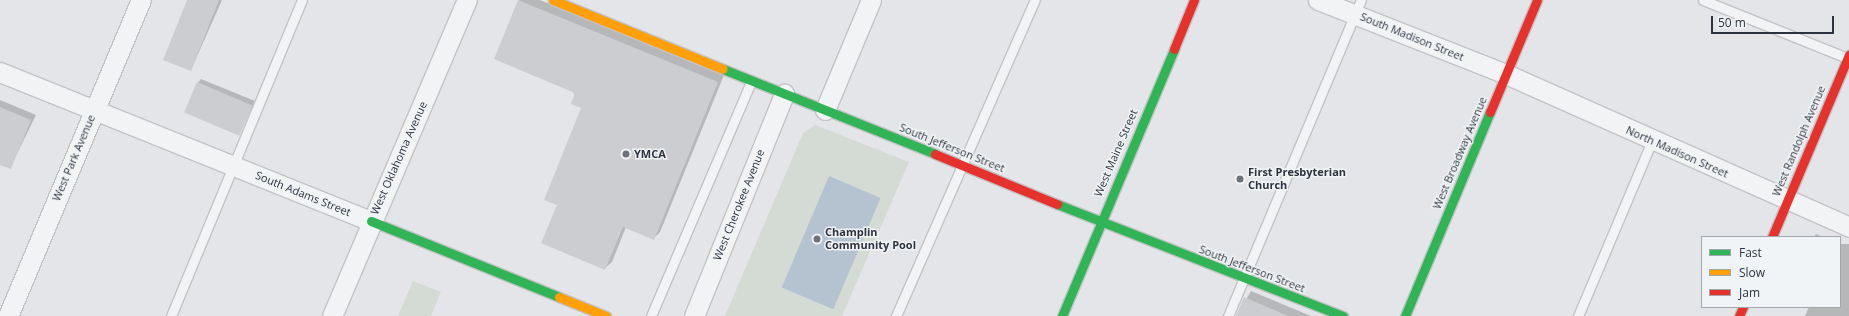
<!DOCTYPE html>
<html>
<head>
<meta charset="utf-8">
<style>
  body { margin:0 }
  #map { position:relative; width:1849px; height:316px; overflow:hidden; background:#e3e5e8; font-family:"Open Sans",sans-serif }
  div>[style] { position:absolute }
  .green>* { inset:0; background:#d4dbd4 }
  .water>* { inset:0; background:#b5c2d0; transform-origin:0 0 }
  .shadow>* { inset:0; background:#0003 }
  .building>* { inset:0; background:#cccdd0; transform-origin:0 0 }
  .roads { filter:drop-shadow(1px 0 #c2c3c6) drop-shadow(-1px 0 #c2c3c6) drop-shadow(0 1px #c2c3c6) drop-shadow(0 -1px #c2c3c6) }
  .lane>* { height:9px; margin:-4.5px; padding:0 4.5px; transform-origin:4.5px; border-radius:4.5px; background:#f2f3f4 }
  .street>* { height:19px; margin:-9.5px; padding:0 9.5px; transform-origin:9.5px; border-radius:9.5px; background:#f2f3f4 }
  .fast>* { height:9px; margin:-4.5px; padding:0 4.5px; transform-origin:4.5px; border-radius:4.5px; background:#30b455 }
  .slow>* { height:9px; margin:-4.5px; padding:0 4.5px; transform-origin:4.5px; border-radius:4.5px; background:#ff9f0a }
  .jam>* { height:9px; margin:-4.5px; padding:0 4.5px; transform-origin:4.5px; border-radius:4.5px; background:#e5322d }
  .dots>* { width:11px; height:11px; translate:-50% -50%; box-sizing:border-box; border:2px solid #f1f4f6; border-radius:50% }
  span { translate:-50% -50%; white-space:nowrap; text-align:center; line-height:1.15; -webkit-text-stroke:3px #f1f4f6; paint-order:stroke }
  .street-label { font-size:11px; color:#2c333f }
  .poi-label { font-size:11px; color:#2c333f; font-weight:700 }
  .left { translate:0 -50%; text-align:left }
  .legend { position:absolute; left:1701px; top:236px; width:140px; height:72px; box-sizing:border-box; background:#f1f4f6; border:1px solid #a2a7ad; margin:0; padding:5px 7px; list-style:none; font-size:12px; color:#2c333f }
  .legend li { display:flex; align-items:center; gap:8px; height:20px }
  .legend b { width:20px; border:1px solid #a2a7ad }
  .scale { position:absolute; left:1711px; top:16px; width:123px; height:18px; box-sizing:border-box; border:2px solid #2c333f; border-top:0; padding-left:5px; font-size:12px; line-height:14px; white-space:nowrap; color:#2c333f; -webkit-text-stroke:3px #f1f4f6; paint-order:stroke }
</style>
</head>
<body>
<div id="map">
  <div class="green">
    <div style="clip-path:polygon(815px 125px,909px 162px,842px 316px,725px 316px,803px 133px)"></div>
    <div style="clip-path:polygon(413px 281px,441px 292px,431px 316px,398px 316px)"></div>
  </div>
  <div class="water">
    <div style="left:829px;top:176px;width:56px;height:121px;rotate:23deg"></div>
  </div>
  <div class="shadow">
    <div style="clip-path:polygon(189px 0,222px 0,191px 70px)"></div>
    <div style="clip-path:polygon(519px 0,540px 0,724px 75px,660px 232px,654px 238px,626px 227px,612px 262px,605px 268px,558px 204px,582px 107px)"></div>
    <div style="clip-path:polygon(201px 79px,255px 101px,239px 133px,198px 83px)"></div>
    <div style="clip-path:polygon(0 100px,36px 115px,10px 168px,0 164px)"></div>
    <div style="clip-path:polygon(1816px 234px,1823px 237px,1814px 237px)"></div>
    <div style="clip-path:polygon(1840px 244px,1849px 244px,1849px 316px,1805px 316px,1809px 307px,1840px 307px)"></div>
    <div style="clip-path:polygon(1251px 291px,1311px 316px,1237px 316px)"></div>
  </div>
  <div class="building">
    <div style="clip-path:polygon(187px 0,219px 0,191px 71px,163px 60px)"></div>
    <div style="clip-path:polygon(518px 0,718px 82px,654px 240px,623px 227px,605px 270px,541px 243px,557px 205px,544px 200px,581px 108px,571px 104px,575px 93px,494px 59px)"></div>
    <div style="left:197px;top:82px;width:60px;height:33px;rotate:23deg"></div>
    <div style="clip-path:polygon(0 107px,31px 120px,11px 169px,0 165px)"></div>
    <div style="clip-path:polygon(1244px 297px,1288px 316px,1236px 316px)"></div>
  </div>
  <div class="roads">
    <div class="lane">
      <div style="left:1703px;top:0;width:155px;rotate:21.9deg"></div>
      <div style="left:171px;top:316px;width:342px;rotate:-67.5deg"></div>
      <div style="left:651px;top:316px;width:255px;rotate:-66.9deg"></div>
      <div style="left:896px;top:316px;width:345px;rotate:-66.3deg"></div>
      <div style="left:1228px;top:316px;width:343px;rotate:-67.2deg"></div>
      <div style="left:1578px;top:316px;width:190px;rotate:-67.1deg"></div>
    </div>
    <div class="street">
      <div style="left:1318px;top:0;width:202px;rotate:21.5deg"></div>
      <div style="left:1506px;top:74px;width:376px;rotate:24deg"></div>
      <div style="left:0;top:72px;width:400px;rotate:21.9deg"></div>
      <div style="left:825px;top:110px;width:119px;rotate:-67.3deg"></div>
      <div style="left:8px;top:316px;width:343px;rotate:-67.2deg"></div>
      <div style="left:332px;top:316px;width:344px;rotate:-66.9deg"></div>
      <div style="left:694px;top:316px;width:240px;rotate:-67.9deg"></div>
    </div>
    <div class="fast">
      <div style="left:723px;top:69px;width:228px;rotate:21.8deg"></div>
      <div style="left:1057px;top:204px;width:307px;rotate:21.4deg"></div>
      <div style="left:371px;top:221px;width:203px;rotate:22deg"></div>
      <div style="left:1062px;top:316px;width:290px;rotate:-67.2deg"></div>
      <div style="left:1405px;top:316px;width:221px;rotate:-67.4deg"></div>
    </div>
    <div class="slow">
      <div style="left:553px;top:0;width:183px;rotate:22.1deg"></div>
      <div style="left:559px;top:297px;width:51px;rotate:22deg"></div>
    </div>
    <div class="jam">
      <div style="left:1174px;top:49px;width:53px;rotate:-67.8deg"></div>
      <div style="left:1490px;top:112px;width:121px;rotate:-67.2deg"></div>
      <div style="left:935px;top:154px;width:132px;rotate:22.3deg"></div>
      <div style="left:1772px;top:237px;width:198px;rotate:-67.1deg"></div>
      <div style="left:1739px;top:316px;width:10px;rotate:-66deg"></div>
    </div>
  </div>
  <div class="dots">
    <div style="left:626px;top:154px;background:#6c717a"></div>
    <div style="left:1240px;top:179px;background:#6c717a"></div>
    <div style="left:817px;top:239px;background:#6c717a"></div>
  </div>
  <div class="street-label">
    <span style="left:1412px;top:37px;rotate:22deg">South Madison Street</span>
    <span style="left:1799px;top:141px;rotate:-67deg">West Randolph Avenue</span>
    <span style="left:952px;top:148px;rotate:22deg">South Jefferson Street</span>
    <span style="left:1677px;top:152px;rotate:24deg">North Madison Street</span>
    <span style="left:1116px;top:153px;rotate:-67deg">West Maine Street</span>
    <span style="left:1460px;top:153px;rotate:-67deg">West Broadway Avenue</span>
    <span style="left:74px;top:158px;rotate:-67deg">West Park Avenue</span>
    <span style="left:399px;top:158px;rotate:-66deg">West Oklahoma Avenue</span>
    <span style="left:303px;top:194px;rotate:22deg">South Adams Street</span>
    <span style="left:739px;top:205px;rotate:-68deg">West Cherokee Avenue</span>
    <span style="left:1252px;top:269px;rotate:21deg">South Jefferson Street</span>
  </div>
  <div class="poi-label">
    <span class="left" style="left:634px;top:154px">YMCA</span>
    <span class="left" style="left:1248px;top:179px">First Presbyterian<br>Church</span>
    <span class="left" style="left:825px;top:239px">Champlin<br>Community Pool</span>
  </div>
  <ul class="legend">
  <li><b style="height:5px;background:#30b455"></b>Fast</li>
  <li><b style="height:5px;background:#ff9f0a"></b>Slow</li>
  <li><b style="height:5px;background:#e5322d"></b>Jam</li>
  </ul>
  <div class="scale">50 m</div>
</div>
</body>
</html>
